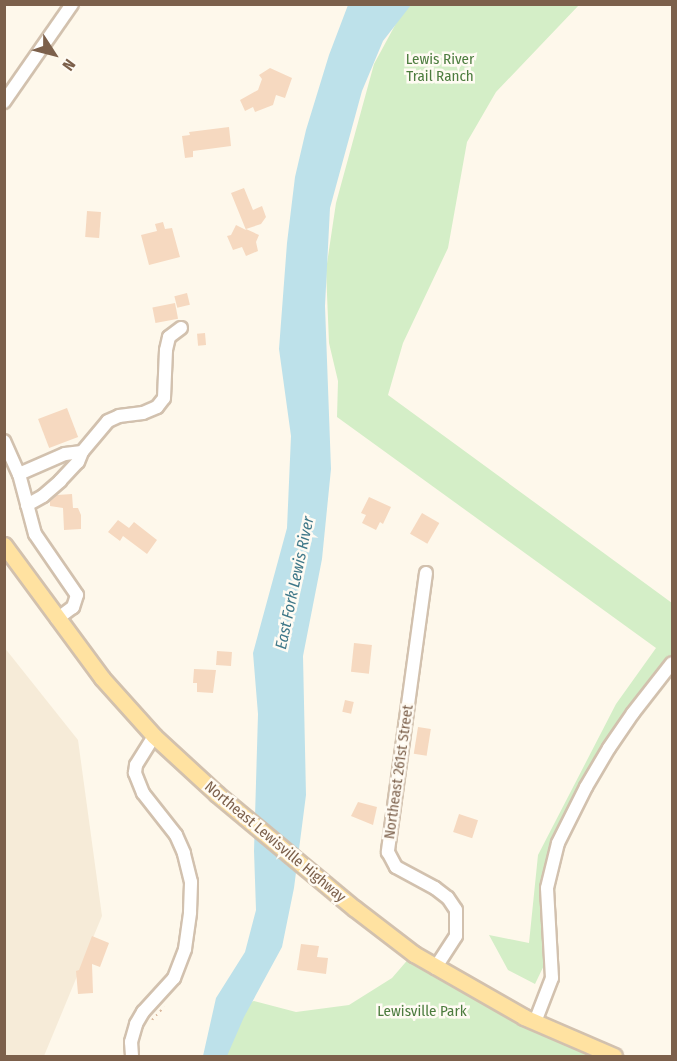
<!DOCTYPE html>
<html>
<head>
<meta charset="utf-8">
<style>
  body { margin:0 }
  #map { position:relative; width:677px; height:1061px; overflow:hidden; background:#fef8eb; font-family:"Fira Sans Condensed",sans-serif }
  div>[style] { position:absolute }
  .residential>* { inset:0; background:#f6ebd8 }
  .green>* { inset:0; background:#d4eec7 }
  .water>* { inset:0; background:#bde1ea }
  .building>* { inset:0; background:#f6d9c0; transform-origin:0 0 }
  .path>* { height:2px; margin-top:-1px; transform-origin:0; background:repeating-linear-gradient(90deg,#dcbca2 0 1.5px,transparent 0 6px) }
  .roads { filter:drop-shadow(2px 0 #d2c1ae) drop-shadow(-2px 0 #d2c1ae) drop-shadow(0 2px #d2c1ae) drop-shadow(0 -2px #d2c1ae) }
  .minor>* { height:12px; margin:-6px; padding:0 6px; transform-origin:6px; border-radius:6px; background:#fff }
  .major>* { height:15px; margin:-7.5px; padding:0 7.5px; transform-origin:7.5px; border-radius:7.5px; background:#ffe2a1 }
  span { translate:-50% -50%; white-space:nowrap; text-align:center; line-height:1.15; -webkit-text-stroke:5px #fffbf3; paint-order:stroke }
  .park-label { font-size:15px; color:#4c7c3e }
  .street-label { font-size:15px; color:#7c604b }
  .water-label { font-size:16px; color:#3f7889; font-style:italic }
  .frame { position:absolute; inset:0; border:6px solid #7c604b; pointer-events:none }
  .north { position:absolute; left:24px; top:24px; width:60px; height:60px; -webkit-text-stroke:4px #fffbf3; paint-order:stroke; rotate:126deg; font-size:16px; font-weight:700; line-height:24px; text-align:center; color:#7c604b }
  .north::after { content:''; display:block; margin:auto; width:21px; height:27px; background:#7c604b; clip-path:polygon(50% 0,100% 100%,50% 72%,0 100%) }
</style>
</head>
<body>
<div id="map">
  <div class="residential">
    <div style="clip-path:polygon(4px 647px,78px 740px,102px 916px,44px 1056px,5px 1056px)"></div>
  </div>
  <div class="green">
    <div style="clip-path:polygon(406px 5px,579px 5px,496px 92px,467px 142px,448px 248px,403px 343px,388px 395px,672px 603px,672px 659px,630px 718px,558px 857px,550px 953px,535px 984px,508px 970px,489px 935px,529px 943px,538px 855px,616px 704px,656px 648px,337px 417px,338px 381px,329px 343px,326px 270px,336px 203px,374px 64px)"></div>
    <div style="clip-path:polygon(411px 956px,614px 1056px,225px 1056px,248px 1003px,254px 1001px,296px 1012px,349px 1005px,392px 978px)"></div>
  </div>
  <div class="water">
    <div style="clip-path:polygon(348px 5px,411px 5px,383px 41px,362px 91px,330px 208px,325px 306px,331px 469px,322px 559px,303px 656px,306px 795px,294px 888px,282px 947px,244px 1017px,227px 1056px,203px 1056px,216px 998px,245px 952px,256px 910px,254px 851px,258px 714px,253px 653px,287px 528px,291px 436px,279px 349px,287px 243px,295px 177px,306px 130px,329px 55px)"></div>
  </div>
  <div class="building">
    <div style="clip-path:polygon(270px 68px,292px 78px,285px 98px,276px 95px,273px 105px,255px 112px,253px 107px,245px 111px,240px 100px,258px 90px,262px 79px,259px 75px)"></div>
    <div style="clip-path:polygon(229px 127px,231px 146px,193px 151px,193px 157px,185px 158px,182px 136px,190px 135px,189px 132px)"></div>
    <div style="clip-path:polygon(244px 188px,253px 210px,262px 206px,266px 217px,261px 224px,246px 229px,259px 235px,256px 242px,258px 251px,246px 256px,242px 247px,233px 250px,227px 236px,231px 235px,236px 225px,246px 230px,231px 193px)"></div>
    <div style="left:87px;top:211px;width:14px;height:26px;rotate:4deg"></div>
    <div style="clip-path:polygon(163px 222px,165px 229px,172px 228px,180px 257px,149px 265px,141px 235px,157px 231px,155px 224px)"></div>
    <div style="left:187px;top:293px;width:12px;height:13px;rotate:76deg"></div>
    <div style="left:175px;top:303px;width:16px;height:23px;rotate:79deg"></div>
    <div style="left:205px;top:333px;width:12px;height:8px;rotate:85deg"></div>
    <div style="left:67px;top:408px;width:31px;height:31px;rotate:69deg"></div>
    <div style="clip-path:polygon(72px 494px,73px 508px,78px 508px,81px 515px,81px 529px,64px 530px,63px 508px,50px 506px,50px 501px,57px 495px)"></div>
    <div style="clip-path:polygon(369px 497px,391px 507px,383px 524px,380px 522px,376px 530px,362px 523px,366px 515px,361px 513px)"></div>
    <div style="left:422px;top:513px;width:20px;height:24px;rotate:30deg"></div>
    <div style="clip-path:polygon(118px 520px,129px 528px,134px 522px,157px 540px,147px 554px,123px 536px,120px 541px,108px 532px)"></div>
    <div style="left:354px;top:643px;width:18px;height:29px;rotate:6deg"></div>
    <div style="left:217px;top:651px;width:15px;height:14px;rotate:4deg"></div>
    <div style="clip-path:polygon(194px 669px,216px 670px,213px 693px,197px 692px,197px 683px,193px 683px)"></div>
    <div style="left:345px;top:700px;width:9px;height:12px;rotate:13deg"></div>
    <div style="left:418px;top:727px;width:13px;height:27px;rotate:9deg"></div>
    <div style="clip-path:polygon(358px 802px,377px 807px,373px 825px,351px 816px)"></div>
    <div style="left:459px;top:814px;width:20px;height:19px;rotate:18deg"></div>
    <div style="clip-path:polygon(92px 936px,109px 943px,100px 967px,92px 964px,93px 993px,78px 994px,76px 971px,79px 970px)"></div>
    <div style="clip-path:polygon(301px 944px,319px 946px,317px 957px,328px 958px,326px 974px,297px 970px)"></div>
  </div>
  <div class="path">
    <div style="left:152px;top:1020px;width:18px;rotate:-47deg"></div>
  </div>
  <div class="roads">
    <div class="minor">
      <div style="left:4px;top:102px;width:119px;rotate:-55.2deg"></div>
      <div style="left:4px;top:441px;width:36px;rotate:66deg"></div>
      <div style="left:19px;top:474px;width:62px;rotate:75.1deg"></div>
      <div style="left:35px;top:534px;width:74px;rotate:55.5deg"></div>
      <div style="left:77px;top:595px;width:13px;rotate:108deg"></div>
      <div style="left:73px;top:607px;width:20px;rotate:143deg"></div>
      <div style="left:19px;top:474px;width:50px;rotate:-23.5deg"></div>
      <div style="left:65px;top:454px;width:17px;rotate:-7deg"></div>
      <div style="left:82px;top:452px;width:40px;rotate:-50deg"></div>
      <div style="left:108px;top:421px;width:12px;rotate:-24deg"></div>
      <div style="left:119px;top:416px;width:24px;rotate:-7deg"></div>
      <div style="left:143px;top:413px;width:15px;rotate:-23deg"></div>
      <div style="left:157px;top:407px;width:11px;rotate:-52deg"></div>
      <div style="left:164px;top:398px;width:48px;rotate:-87.6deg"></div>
      <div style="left:166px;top:350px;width:13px;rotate:-77deg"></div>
      <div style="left:169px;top:337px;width:15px;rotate:-37deg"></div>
      <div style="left:27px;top:505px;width:18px;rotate:-29deg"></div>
      <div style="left:43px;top:496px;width:23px;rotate:-41deg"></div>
      <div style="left:60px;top:481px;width:26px;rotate:-47deg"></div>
      <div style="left:78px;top:462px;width:11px;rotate:-68deg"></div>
      <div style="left:426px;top:573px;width:282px;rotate:97.8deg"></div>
      <div style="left:388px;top:852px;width:17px;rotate:62deg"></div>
      <div style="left:396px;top:867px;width:44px;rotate:28.3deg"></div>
      <div style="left:435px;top:888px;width:16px;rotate:38deg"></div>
      <div style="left:448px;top:898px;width:14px;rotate:56deg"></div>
      <div style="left:456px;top:910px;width:26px;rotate:90deg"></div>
      <div style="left:456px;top:936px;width:38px;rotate:123deg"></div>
      <div style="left:535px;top:1022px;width:47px;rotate:-68.9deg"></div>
      <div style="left:552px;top:978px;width:90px;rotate:-93.2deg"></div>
      <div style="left:547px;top:888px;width:46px;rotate:-76.3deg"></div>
      <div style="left:558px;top:843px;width:63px;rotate:-63.4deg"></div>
      <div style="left:586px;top:787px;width:45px;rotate:-59.5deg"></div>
      <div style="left:609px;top:748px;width:42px;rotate:-55.6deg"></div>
      <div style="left:633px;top:713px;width:63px;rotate:-52deg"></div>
      <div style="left:132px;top:1056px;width:14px;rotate:-94deg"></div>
      <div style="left:131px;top:1042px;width:19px;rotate:-74deg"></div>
      <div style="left:136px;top:1024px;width:14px;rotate:-60deg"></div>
      <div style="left:143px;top:1012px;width:46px;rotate:-47.6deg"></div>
      <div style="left:174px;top:978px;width:31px;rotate:-69deg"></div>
      <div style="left:185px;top:949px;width:37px;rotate:-82deg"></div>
      <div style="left:190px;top:912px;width:30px;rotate:-88deg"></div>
      <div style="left:191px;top:882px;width:30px;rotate:-104deg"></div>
      <div style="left:184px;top:853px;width:20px;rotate:-114deg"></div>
      <div style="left:176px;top:835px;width:53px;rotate:-128.2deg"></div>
      <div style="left:143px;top:793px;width:22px;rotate:-112deg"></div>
      <div style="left:135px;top:773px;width:8px;rotate:-83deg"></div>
      <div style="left:136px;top:765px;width:34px;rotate:-58deg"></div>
    </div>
    <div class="major">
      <div style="left:4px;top:545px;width:165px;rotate:53.6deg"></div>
      <div style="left:102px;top:678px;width:78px;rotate:48.1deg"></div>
      <div style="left:154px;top:736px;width:86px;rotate:42.6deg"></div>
      <div style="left:217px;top:794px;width:178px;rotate:39.8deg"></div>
      <div style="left:354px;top:908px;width:76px;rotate:37.5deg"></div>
      <div style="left:414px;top:954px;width:127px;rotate:29.8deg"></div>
      <div style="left:524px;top:1017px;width:98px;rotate:23.4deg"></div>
    </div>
  </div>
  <div class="park-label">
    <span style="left:440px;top:68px">Lewis River<br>Trail Ranch</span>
    <span style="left:422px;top:1012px">Lewisville Park</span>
  </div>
  <div class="street-label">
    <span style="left:399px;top:772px;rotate:-82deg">Northeast 261st Street</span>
    <span style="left:275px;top:842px;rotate:40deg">Northeast Lewisville Highway</span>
  </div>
  <div class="water-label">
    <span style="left:295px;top:583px;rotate:-78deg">East Fork Lewis River</span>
  </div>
  <div class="frame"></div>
  <div class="north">N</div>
</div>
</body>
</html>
